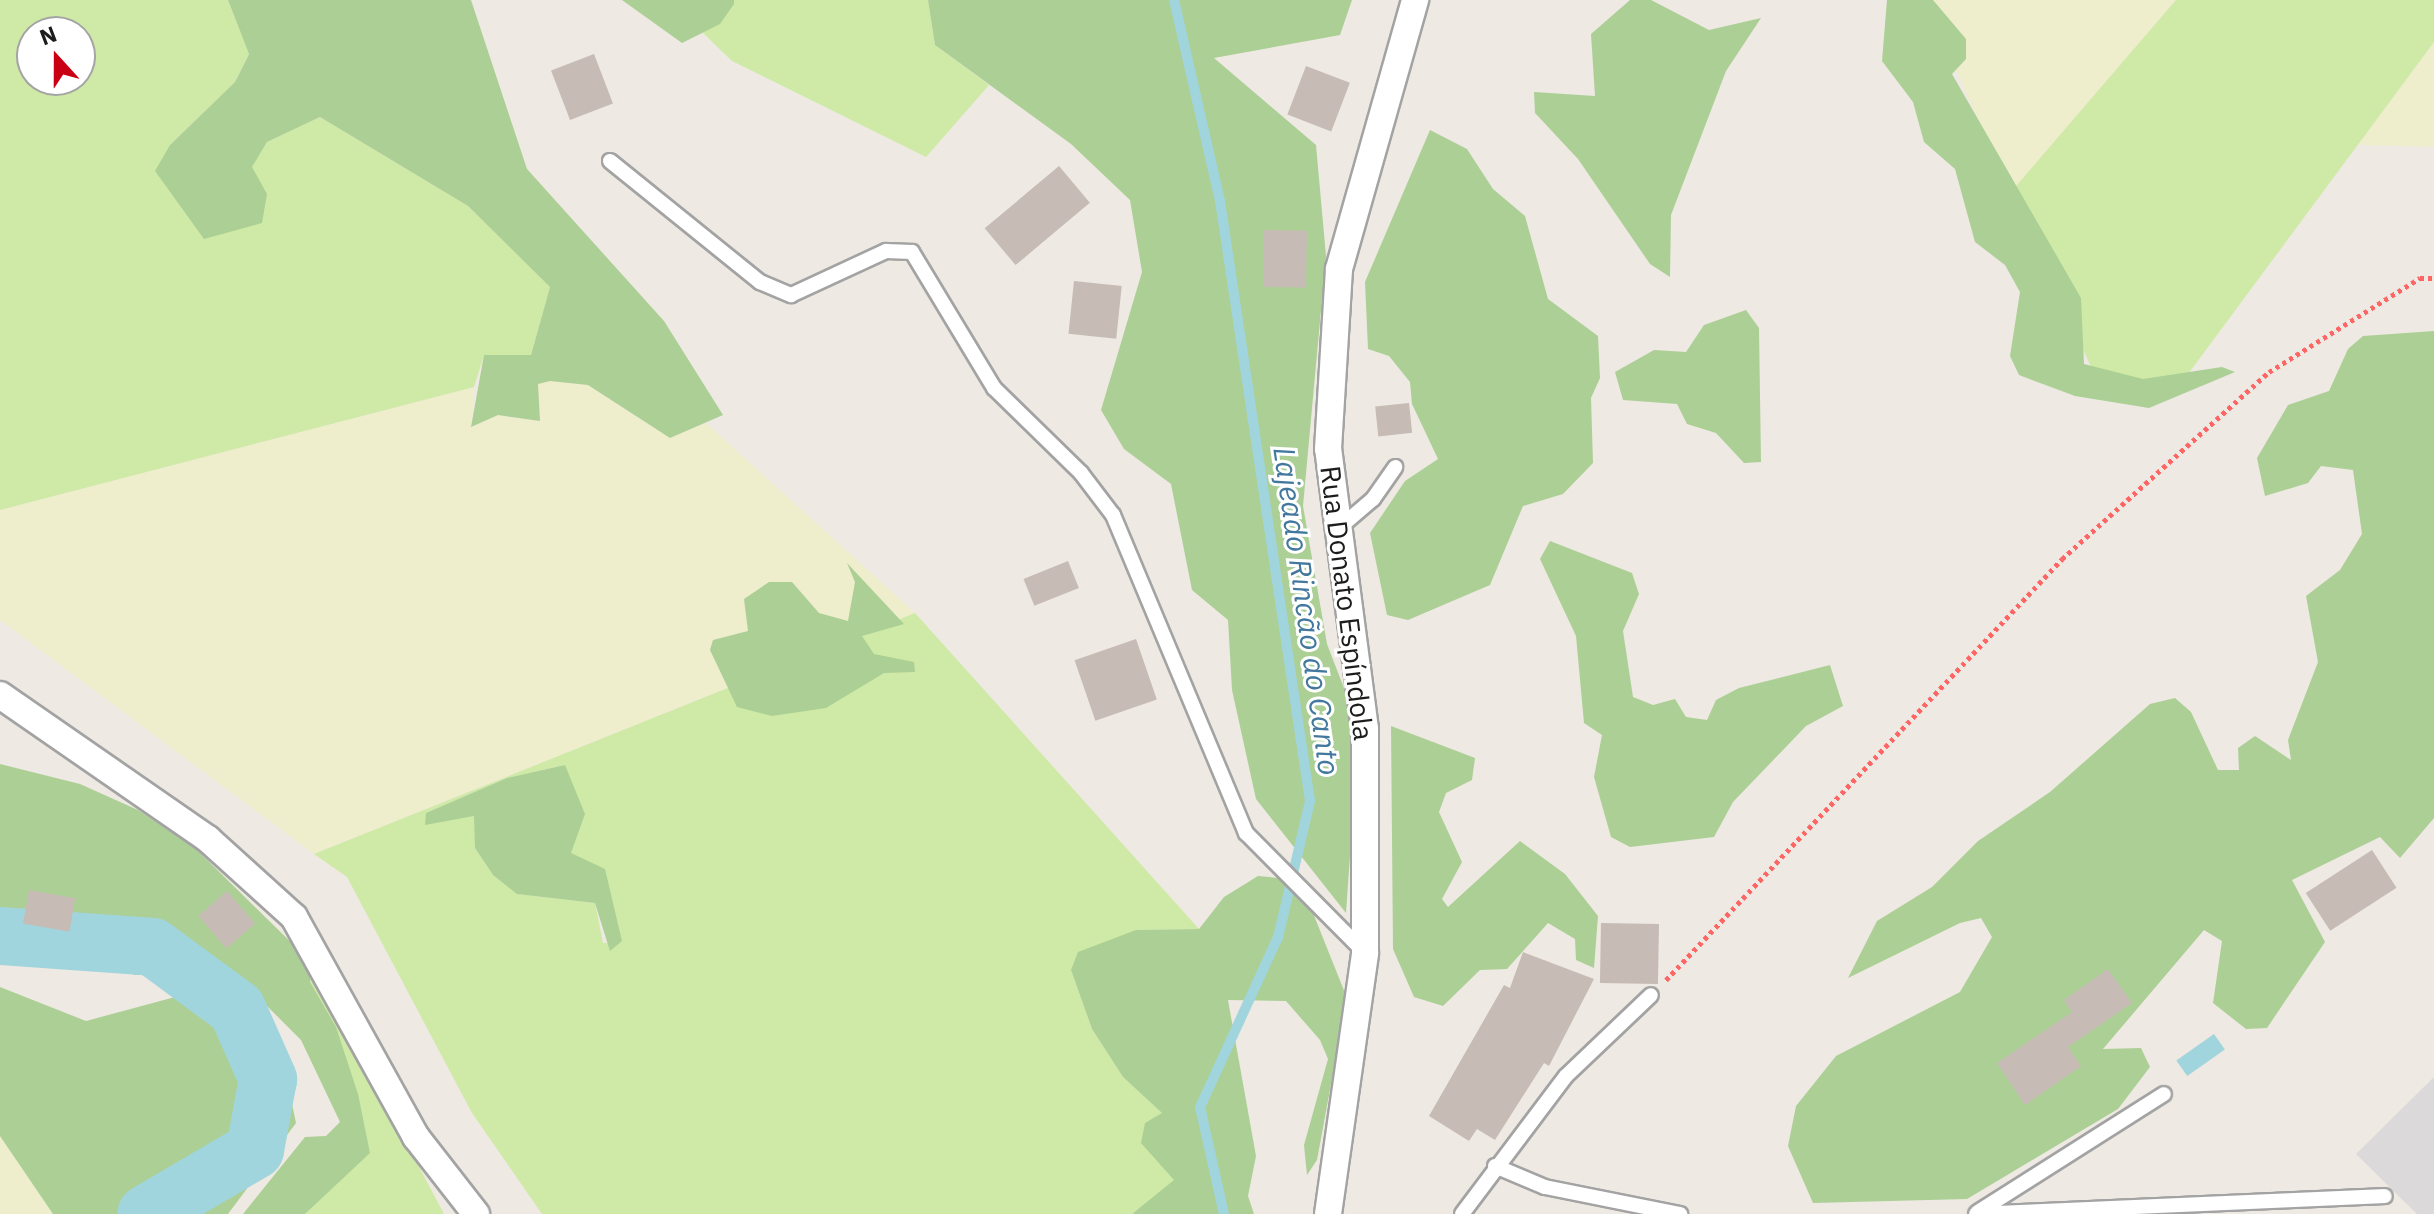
<!DOCTYPE html>
<html>
<head>
<meta charset="utf-8">
<style>
  body { margin:0 }
  #map { position:relative; width:2434px; height:1214px; overflow:hidden; background:#eee9e2; font-family:"IBM Plex Sans",sans-serif }
  div>[style] { position:absolute }
  .residential>* { inset:0; background:#dbd9d9 }
  .farmland>* { inset:0; background:#eeedcc }
  .grass>* { inset:0; background:#ceeaa6 }
  .forest>* { inset:0; background:#accf95 }
  .water>* { inset:0; background:#a1d5dd; transform-origin:0 0 }
  .stream>* { height:10px; margin:-5px; padding:0 5px; transform-origin:5px; border-radius:5px; background:#a1d5dd }
  .river>* { height:58px; margin:-29px; padding:0 29px; transform-origin:29px; border-radius:29px; background:#a1d5dd }
  .building>* { inset:0; background:#c6bbb5; transform-origin:0 0 }
  .path>* { height:5px; margin-top:-2.5px; transform-origin:0; background:repeating-linear-gradient(90deg,#fd6664 0 4px,transparent 0 8px) }
  .roads { filter:drop-shadow(2px 0 #a3a3a3) drop-shadow(-2px 0 #a3a3a3) drop-shadow(0 2px #a3a3a3) drop-shadow(0 -2px #a3a3a3) }
  .service>* { height:14px; margin:-7px; padding:0 7px; transform-origin:7px; border-radius:7px; background:#fff }
  .minor>* { height:26px; margin:-13px; padding:0 13px; transform-origin:13px; border-radius:13px; background:#fff }
  span { translate:-50% -50%; white-space:nowrap; text-align:center; line-height:1.15; -webkit-text-stroke:6px #fff; paint-order:stroke }
  .street-label { font-size:28px; color:#1c1c1c }
  .water-label { font-size:30px; color:#42789e; font-style:italic }
  .north { position:absolute; left:16px; top:16px; width:80px; height:80px; box-sizing:border-box; background:#fff; border:2px solid #a4a4a4; border-radius:50%; rotate:339deg; font-size:22px; font-weight:700; line-height:32px; text-align:center; color:#1c1c1c }
  .north::after { content:''; display:block; margin:auto; width:28px; height:36px; background:#c90013; clip-path:polygon(50% 0,100% 100%,50% 72%,0 100%) }
</style>
</head>
<body>
<div id="map">
  <div class="residential">
    <div style="clip-path:polygon(2434px 1077px,2434px 1214px,2417px 1214px,2356px 1154px)"></div>
  </div>
  <div class="farmland">
    <div style="clip-path:polygon(1924px 0,2176px 0,2011px 192px)"></div>
    <div style="clip-path:polygon(2434px 42px,2434px 147px,2358px 145px)"></div>
    <div style="clip-path:polygon(550px 381px,588px 385px,670px 438px,706px 423px,915px 613px,314px 854px,0 620px,0 510px,474px 387px,472px 427px,498px 415px,539px 421px,538px 383px)"></div>
    <div style="clip-path:polygon(0 1136px,53px 1214px,0 1214px)"></div>
  </div>
  <div class="grass">
    <div style="clip-path:polygon(evenodd,0 0,228px 0,249px 53px,235px 82px,170px 145px,267px 194px,251px 168px,267px 142px,320px 117px,468px 206px,550px 287px,531px 355px,484px 355px,474px 387px,0 510px,0 0,32px 32px,80px 32px,80px 80px,32px 80px,32px 32px)"></div>
    <div style="clip-path:polygon(669px 0,928px 0,935px 45px,989px 85px,926px 157px,732px 61px)"></div>
    <div style="clip-path:polygon(2176px 0,2434px 0,2434px 42px,2171px 397px,2103px 393px,2011px 192px)"></div>
    <div style="clip-path:polygon(evenodd,915px 613px,1199px 929px,1136px 930px,1071px 970px,1092px 1029px,1123px 1077px,1162px 1113px,1175px 1180px,1132px 1214px,542px 1214px,472px 1113px,347px 877px,314px 854px,915px 613px,565px 765px,578px 823px,571px 853px,622px 942px,603px 943px,595px 903px,518px 894px,493px 875px,475px 848px,475px 816px,426px 813px,507px 778px,565px 765px)"></div>
    <div style="clip-path:polygon(310px 961px,444px 1214px,305px 1214px,370px 1152px,310px 982px)"></div>
  </div>
  <div class="forest">
    <div style="clip-path:polygon(228px 0,471px 0,527px 169px,664px 321px,723px 415px,670px 438px,588px 385px,550px 381px,538px 384px,540px 421px,498px 415px,471px 427px,484px 355px,531px 355px,550px 287px,468px 206px,320px 117px,267px 142px,252px 167px,267px 194px,262px 223px,204px 239px,155px 171px,170px 145px,235px 82px,249px 54px)"></div>
    <div style="clip-path:polygon(622px 0,734px 0,734px 4px,720px 24px,682px 43px)"></div>
    <div style="clip-path:polygon(928px 0,1352px 0,1340px 35px,1214px 58px,1316px 145px,1326px 256px,1303px 506px,1327px 644px,1359px 727px,1346px 913px,1256px 799px,1232px 690px,1228px 620px,1192px 590px,1171px 484px,1124px 449px,1101px 410px,1142px 272px,1130px 200px,1071px 144px,935px 45px)"></div>
    <div style="clip-path:polygon(1630px 0,1651px 0,1709px 30px,1761px 18px,1726px 71px,1671px 215px,1670px 277px,1650px 264px,1578px 159px,1535px 113px,1534px 92px,1595px 96px,1591px 34px)"></div>
    <div style="clip-path:polygon(1887px 0,1933px 0,1966px 39px,1966px 59px,1952px 74px,2081px 298px,2084px 364px,2143px 379px,2222px 367px,2235px 372px,2149px 408px,2075px 396px,2019px 375px,2010px 356px,2020px 292px,2005px 265px,1975px 242px,1955px 169px,1924px 142px,1913px 102px,1882px 61px)"></div>
    <div style="clip-path:polygon(1430px 130px,1467px 149px,1493px 189px,1525px 216px,1548px 299px,1598px 336px,1600px 378px,1591px 398px,1593px 463px,1563px 494px,1523px 506px,1490px 585px,1408px 620px,1387px 615px,1370px 533px,1405px 481px,1438px 459px,1412px 404px,1410px 382px,1389px 356px,1368px 349px,1365px 282px)"></div>
    <div style="clip-path:polygon(1746px 310px,1759px 328px,1761px 462px,1744px 463px,1716px 433px,1687px 424px,1677px 404px,1623px 400px,1615px 372px,1654px 350px,1686px 352px,1704px 325px)"></div>
    <div style="clip-path:polygon(2434px 331px,2434px 818px,2400px 858px,2380px 837px,2292px 880px,2325px 942px,2267px 1028px,2246px 1029px,2213px 1003px,2222px 941px,2204px 930px,2103px 1049px,2141px 1048px,2150px 1067px,2118px 1109px,1967px 1199px,1813px 1203px,1788px 1146px,1796px 1106px,1836px 1056px,1960px 992px,1992px 937px,1981px 918px,1960px 923px,1848px 978px,1877px 921px,1932px 887px,1978px 841px,2050px 792px,2150px 704px,2175px 698px,2191px 712px,2218px 770px,2239px 770px,2238px 748px,2255px 736px,2291px 760px,2288px 740px,2318px 662px,2306px 596px,2340px 570px,2362px 534px,2353px 470px,2321px 466px,2308px 483px,2265px 496px,2257px 458px,2288px 405px,2329px 391px,2348px 349px,2363px 336px)"></div>
    <div style="clip-path:polygon(1550px 541px,1632px 573px,1639px 594px,1623px 631px,1633px 697px,1653px 705px,1675px 699px,1686px 717px,1707px 720px,1716px 700px,1739px 688px,1830px 665px,1843px 706px,1806px 726px,1733px 802px,1714px 837px,1630px 847px,1611px 837px,1594px 777px,1602px 735px,1584px 723px,1576px 636px,1540px 559px)"></div>
    <div style="clip-path:polygon(847px 563px,904px 624px,862px 636px,874px 654px,914px 662px,915px 672px,884px 673px,826px 708px,772px 716px,737px 707px,710px 650px,713px 640px,748px 631px,744px 599px,769px 582px,792px 582px,819px 613px,848px 621px,855px 582px)"></div>
    <div style="clip-path:polygon(1391px 726px,1475px 758px,1472px 780px,1446px 793px,1439px 812px,1462px 862px,1442px 899px,1448px 907px,1520px 841px,1565px 874px,1598px 916px,1594px 968px,1576px 960px,1575px 939px,1548px 923px,1507px 969px,1480px 970px,1443px 1006px,1414px 997px,1393px 949px)"></div>
    <div style="clip-path:polygon(0 764px,80px 784px,138px 810px,194px 847px,310px 961px,310px 982px,336px 1027px,358px 1094px,370px 1153px,305px 1214px,243px 1214px,305px 1137px,326px 1136px,340px 1122px,301px 1040px,262px 1001px,169px 972px,135px 975px,83px 952px,0 954px)"></div>
    <div style="clip-path:polygon(565px 765px,585px 814px,571px 853px,605px 869px,622px 941px,610px 951px,595px 903px,517px 894px,493px 875px,475px 848px,474px 816px,425px 825px,426px 813px,507px 778px)"></div>
    <div style="clip-path:polygon(1258px 876px,1279px 878px,1309px 903px,1347px 998px,1317px 1160px,1307px 1175px,1304px 1145px,1328px 1059px,1320px 1040px,1286px 1001px,1228px 1000px,1256px 1156px,1248px 1196px,1254px 1214px,1132px 1214px,1174px 1180px,1141px 1143px,1145px 1123px,1162px 1113px,1123px 1077px,1092px 1029px,1071px 970px,1078px 952px,1136px 930px,1199px 929px,1224px 897px)"></div>
    <div style="clip-path:polygon(0 987px,86px 1021px,175px 997px,227px 1016px,286px 1075px,296px 1123px,228px 1214px,53px 1214px,0 1136px)"></div>
  </div>
  <div class="water">
    <div style="left:2214px;top:1034px;width:19px;height:46px;rotate:55deg"></div>
  </div>
  <div class="stream">
    <div style="left:1174px;top:0;width:206px;rotate:77.1deg"></div>
    <div style="left:1220px;top:201px;width:607px;rotate:81.47deg"></div>
    <div style="left:1310px;top:801px;width:140px;rotate:103.2deg"></div>
    <div style="left:1278px;top:937px;width:187px;rotate:114.6deg"></div>
    <div style="left:1200px;top:1107px;width:110px;rotate:77.4deg"></div>
  </div>
  <div class="river">
    <div style="left:0;top:936px;width:153px;rotate:4.1deg"></div>
    <div style="left:153px;top:947px;width:104px;rotate:36.4deg"></div>
    <div style="left:237px;top:1009px;width:77px;rotate:66.1deg"></div>
    <div style="left:268px;top:1079px;width:72px;rotate:100.4deg"></div>
    <div style="left:255px;top:1150px;width:126px;rotate:149.6deg"></div>
  </div>
  <div class="building">
    <div style="left:594px;top:54px;width:53px;height:46px;rotate:69deg"></div>
    <div style="left:1306px;top:66px;width:47px;height:52px;rotate:21deg"></div>
    <div style="left:1059px;top:166px;width:48px;height:97px;rotate:50deg"></div>
    <div style="left:1264px;top:230px;width:43px;height:57px;rotate:1deg"></div>
    <div style="left:1074px;top:281px;width:48px;height:53px;rotate:6deg"></div>
    <div style="left:1409px;top:403px;width:30px;height:34px;rotate:84deg"></div>
    <div style="left:1068px;top:561px;width:29px;height:48px;rotate:68deg"></div>
    <div style="left:1136px;top:639px;width:64px;height:65px;rotate:71deg"></div>
    <div style="left:2372px;top:850px;width:45px;height:79px;rotate:57deg"></div>
    <div style="left:29px;top:890px;width:47px;height:34px;rotate:10deg"></div>
    <div style="left:227px;top:891px;width:43px;height:38px;rotate:49deg"></div>
    <div style="left:1601px;top:923px;width:58px;height:60px;rotate:1deg"></div>
    <div style="clip-path:polygon(1523px 952px,1594px 979px,1549px 1066px,1544px 1063px,1495px 1140px,1477px 1129px,1469px 1141px,1429px 1116px,1504px 985px,1510px 988px)"></div>
    <div style="clip-path:polygon(2108px 969px,2132px 1003px,2068px 1047px,2081px 1066px,2025px 1105px,1997px 1063px,2072px 1012px,2064px 1000px)"></div>
  </div>
  <div class="path">
    <div style="left:1666px;top:980px;width:578px;rotate:-46.75deg"></div>
    <div style="left:2062px;top:559px;width:279px;rotate:-42.1deg"></div>
    <div style="left:2269px;top:372px;width:178px;rotate:-31.9deg"></div>
    <div style="left:2420px;top:278px;width:14px"></div>
  </div>
  <div class="roads">
    <div class="service">
      <div style="left:610px;top:161px;width:193px;rotate:38.9deg"></div>
      <div style="left:760px;top:282px;width:34px;rotate:23deg"></div>
      <div style="left:791px;top:295px;width:105px;rotate:-24.9deg"></div>
      <div style="left:886px;top:251px;width:26px;rotate:2deg"></div>
      <div style="left:912px;top:252px;width:159px;rotate:58.9deg"></div>
      <div style="left:994px;top:388px;width:122px;rotate:44.3deg"></div>
      <div style="left:1081px;top:473px;width:53px;rotate:52.7deg"></div>
      <div style="left:1113px;top:515px;width:345px;rotate:67.3deg"></div>
      <div style="left:1246px;top:833px;width:169px;rotate:45.2deg"></div>
      <div style="left:1339px;top:528px;width:45px;rotate:-40.5deg"></div>
      <div style="left:1373px;top:499px;width:39px;rotate:-55deg"></div>
      <div style="left:1495px;top:1166px;width:54px;rotate:22.8deg"></div>
      <div style="left:1545px;top:1187px;width:138px;rotate:11.3deg"></div>
      <div style="left:1978px;top:1212px;width:220px;rotate:-32.4deg"></div>
      <div style="left:1462px;top:1214px;width:173px;rotate:-53deg"></div>
      <div style="left:1566px;top:1076px;width:117px;rotate:-43.6deg"></div>
      <div style="left:1976px;top:1214px;width:409px;rotate:-2.5deg"></div>
    </div>
    <div class="minor">
      <div style="left:0;top:695px;width:253px;rotate:34.7deg"></div>
      <div style="left:208px;top:839px;width:116px;rotate:42.2deg"></div>
      <div style="left:294px;top:917px;width:252px;rotate:61deg"></div>
      <div style="left:416px;top:1137px;width:98px;rotate:52.1deg"></div>
      <div style="left:1328px;top:1214px;width:264px;rotate:-81.9deg"></div>
      <div style="left:1365px;top:953px;width:224px;rotate:-90deg"></div>
      <div style="left:1365px;top:729px;width:282px;rotate:-97.5deg"></div>
      <div style="left:1328px;top:449px;width:180px;rotate:-86.5deg"></div>
      <div style="left:1339px;top:269px;width:280px;rotate:-74.2deg"></div>
    </div>
  </div>
  <div class="street-label">
    <span style="left:1347px;top:603px;rotate:83deg">Rua Donato Espíndola</span>
  </div>
  <div class="water-label">
    <span style="left:1307px;top:611px;rotate:82deg">Lajeado Rincão do Canto</span>
  </div>
  <div class="north">N</div>
</div>
</body>
</html>
